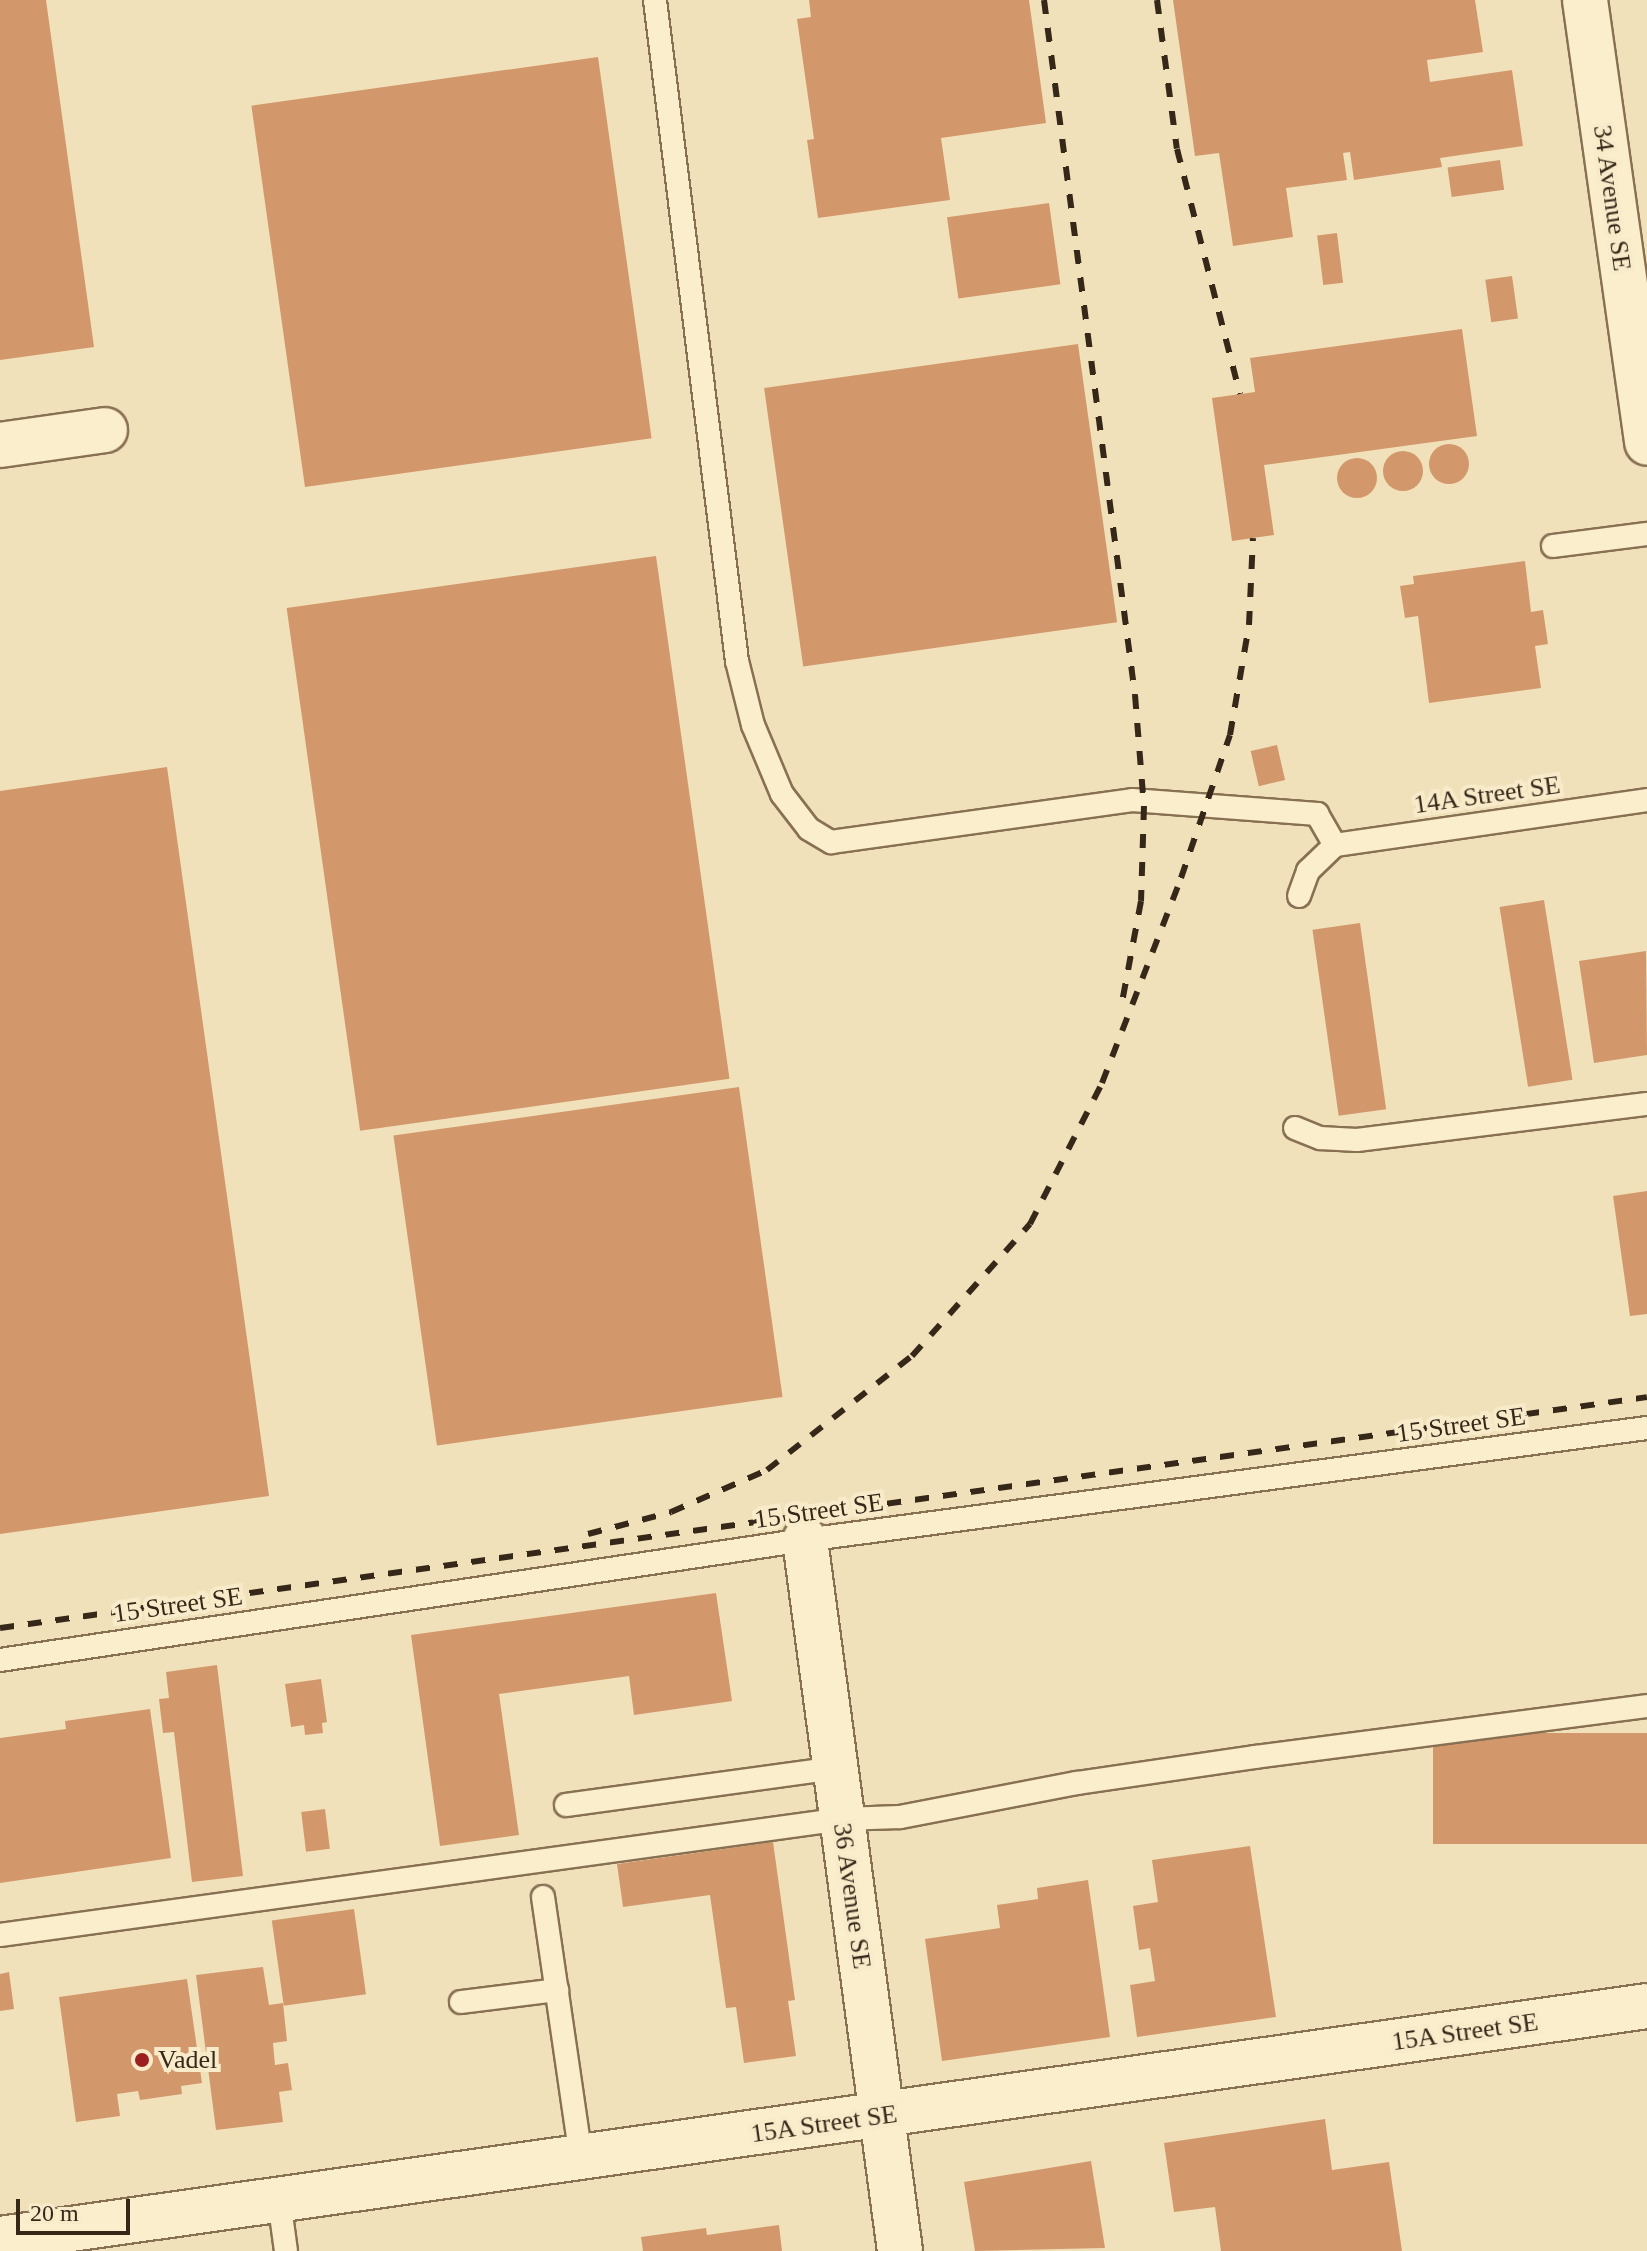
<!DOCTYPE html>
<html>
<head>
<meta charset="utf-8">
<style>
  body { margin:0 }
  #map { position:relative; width:1647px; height:2251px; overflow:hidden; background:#f1e1ba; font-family:Georgia,serif }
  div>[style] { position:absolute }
  .building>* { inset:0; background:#d2986c; transform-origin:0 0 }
  .round { border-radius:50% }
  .roads { filter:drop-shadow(2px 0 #887053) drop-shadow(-2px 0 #887053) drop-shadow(0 2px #887053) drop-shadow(0 -2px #887053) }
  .service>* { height:22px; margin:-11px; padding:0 11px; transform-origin:11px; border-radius:11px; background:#fbeecd }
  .minor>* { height:44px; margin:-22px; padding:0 22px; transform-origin:22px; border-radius:22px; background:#fbeecd }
  .rail>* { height:6px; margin-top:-3px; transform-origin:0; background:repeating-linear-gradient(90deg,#362819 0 14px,transparent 0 28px) }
  .dots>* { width:22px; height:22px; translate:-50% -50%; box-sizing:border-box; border:4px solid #f8ebca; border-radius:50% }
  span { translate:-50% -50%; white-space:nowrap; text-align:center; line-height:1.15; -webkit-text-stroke:8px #f8ebca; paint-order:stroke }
  .street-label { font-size:26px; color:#362819 }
  .poi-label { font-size:26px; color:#362819 }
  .left { translate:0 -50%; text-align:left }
  .scale { position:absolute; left:16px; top:2199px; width:114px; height:36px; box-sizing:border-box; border:4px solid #362819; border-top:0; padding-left:10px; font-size:24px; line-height:28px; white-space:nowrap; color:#362819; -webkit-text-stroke:6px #f8ebca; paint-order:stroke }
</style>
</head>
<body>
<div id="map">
  <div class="building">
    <div style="clip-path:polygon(0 0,46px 0,94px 347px,0 360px)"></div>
    <div style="clip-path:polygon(809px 0,1029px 0,1046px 123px,941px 138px,950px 200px,818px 218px,807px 140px,814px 139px,797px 19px,811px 17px)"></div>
    <div style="clip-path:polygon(1173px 0,1475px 0,1483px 52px,1427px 60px,1430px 82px,1512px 70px,1523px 146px,1440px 158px,1442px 167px,1354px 180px,1350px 152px,1343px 153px,1347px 180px,1286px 188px,1293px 237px,1233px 246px,1219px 153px,1195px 156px)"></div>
    <div style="left:598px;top:57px;width:385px;height:350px;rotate:82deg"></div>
    <div style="left:1500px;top:160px;width:30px;height:53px;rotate:82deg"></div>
    <div style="left:1049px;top:203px;width:82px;height:103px;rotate:82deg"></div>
    <div style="left:1337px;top:233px;width:50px;height:20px;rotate:83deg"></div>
    <div style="left:1512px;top:276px;width:43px;height:27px;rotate:82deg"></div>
    <div style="clip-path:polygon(1462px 329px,1477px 436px,1264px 465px,1274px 535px,1232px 541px,1212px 398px,1255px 392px,1250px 358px)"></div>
    <div style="left:1078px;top:344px;width:281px;height:317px;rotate:82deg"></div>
    <div class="round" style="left:1429px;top:444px;width:40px;height:40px"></div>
    <div class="round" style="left:1383px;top:451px;width:40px;height:40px"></div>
    <div class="round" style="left:1337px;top:458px;width:40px;height:40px"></div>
    <div style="left:656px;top:556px;width:528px;height:373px;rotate:82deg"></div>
    <div style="clip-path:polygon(1525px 561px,1531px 612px,1543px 610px,1548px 644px,1535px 646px,1541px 688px,1429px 703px,1418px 616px,1405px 618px,1400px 586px,1414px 584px,1413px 576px)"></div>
    <div style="left:1277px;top:745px;width:36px;height:27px;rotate:77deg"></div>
    <div style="clip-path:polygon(167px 767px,269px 1496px,0 1534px,0 791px)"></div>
    <div style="left:1544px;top:900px;width:182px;height:45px;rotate:81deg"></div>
    <div style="left:1360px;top:923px;width:188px;height:48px;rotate:82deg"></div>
    <div style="clip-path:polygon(1646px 951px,1647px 1055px,1594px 1063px,1579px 961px)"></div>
    <div style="left:739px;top:1087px;width:313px;height:349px;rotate:82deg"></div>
    <div style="clip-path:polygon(1647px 1191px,1647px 1314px,1630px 1316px,1613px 1196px)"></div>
    <div style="clip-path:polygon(716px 1593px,732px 1701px,634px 1715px,629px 1676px,499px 1694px,519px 1835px,440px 1846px,411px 1635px)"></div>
    <div style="clip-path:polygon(217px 1665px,243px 1876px,192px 1882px,174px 1732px,163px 1733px,159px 1699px,169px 1698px,166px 1672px)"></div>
    <div style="clip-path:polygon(321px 1679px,327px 1722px,322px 1723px,323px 1733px,305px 1735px,304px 1725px,291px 1727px,285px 1684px)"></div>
    <div style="clip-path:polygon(150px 1709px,171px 1858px,0 1883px,0 1738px,66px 1729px,65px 1721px)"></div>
    <div style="left:1647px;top:1733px;width:111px;height:214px;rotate:90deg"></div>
    <div style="left:325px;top:1809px;width:40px;height:24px;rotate:83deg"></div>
    <div style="clip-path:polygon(773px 1842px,795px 2000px,788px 2001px,796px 2056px,744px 2063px,736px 2007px,726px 2008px,710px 1895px,623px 1907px,617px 1864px)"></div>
    <div style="clip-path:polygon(1250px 1846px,1276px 2017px,1137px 2037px,1130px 1985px,1155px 1981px,1150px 1948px,1139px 1950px,1133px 1906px,1158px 1902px,1152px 1860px)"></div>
    <div style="clip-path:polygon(1088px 1880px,1110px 2037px,942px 2061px,925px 1939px,1000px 1928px,997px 1905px,1038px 1899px,1037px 1888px)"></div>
    <div style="left:354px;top:1909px;width:86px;height:83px;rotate:82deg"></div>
    <div style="clip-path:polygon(263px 1967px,269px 2005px,283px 2003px,287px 2041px,273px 2043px,275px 2065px,288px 2063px,292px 2090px,279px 2092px,283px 2122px,216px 2130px,196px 1975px)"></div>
    <div style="clip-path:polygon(9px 1972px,14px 2009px,0 2011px,0 1974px)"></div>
    <div style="clip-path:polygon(187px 1979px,202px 2083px,181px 2086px,182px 2094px,140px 2100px,138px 2091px,117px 2094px,120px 2116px,76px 2122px,59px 1997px)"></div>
    <div style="clip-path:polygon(1325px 2119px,1332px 2170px,1389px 2162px,1402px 2251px,1221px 2251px,1215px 2207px,1174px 2212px,1164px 2143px)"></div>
    <div style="clip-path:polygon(1091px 2161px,1105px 2248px,975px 2251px,964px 2182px)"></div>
    <div style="clip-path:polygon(779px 2225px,782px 2251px,643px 2251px,641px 2237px,706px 2228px,707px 2235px)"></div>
  </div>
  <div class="roads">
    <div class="service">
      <div style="left:655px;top:0;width:666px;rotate:82.93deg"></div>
      <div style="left:737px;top:661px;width:66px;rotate:76deg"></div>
      <div style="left:753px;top:725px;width:75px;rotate:67.2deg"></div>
      <div style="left:782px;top:794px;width:44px;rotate:52.4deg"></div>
      <div style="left:809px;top:829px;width:26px;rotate:31deg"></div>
      <div style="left:831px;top:842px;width:304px;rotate:-7.9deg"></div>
      <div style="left:1132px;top:800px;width:186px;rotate:4.3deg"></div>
      <div style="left:1317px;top:814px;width:36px;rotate:60deg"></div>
      <div style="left:1553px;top:546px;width:95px;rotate:-7.3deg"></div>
      <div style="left:1335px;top:845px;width:315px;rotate:-8.2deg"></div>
      <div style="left:1299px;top:896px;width:27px;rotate:-70deg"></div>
      <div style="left:1308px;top:871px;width:37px;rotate:-44deg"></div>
      <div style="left:1295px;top:1128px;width:27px;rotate:22deg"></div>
      <div style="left:1320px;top:1138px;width:37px;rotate:3deg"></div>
      <div style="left:1357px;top:1140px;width:292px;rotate:-7.1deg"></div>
      <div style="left:0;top:1660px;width:814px;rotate:-8.48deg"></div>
      <div style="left:805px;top:1540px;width:849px;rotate:-7.58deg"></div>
      <div style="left:566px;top:1805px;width:273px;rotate:-7.8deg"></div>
      <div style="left:543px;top:1897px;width:264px;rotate:81.7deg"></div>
      <div style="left:0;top:1935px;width:850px;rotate:-7.84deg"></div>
      <div style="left:842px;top:1819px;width:58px;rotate:-2deg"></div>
      <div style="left:900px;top:1817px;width:180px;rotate:-10.9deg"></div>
      <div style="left:1077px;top:1783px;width:180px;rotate:-8.3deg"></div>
      <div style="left:1255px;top:1757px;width:395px;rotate:-7.4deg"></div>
      <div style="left:461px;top:2002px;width:97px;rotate:-7.1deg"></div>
      <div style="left:279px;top:2200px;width:51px;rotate:82.2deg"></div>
    </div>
    <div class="minor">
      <div style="left:1585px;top:0;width:447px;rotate:82deg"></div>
      <div style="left:0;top:445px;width:106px;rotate:-8.1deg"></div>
      <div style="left:805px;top:1540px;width:717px;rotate:82.39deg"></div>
      <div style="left:0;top:2239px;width:1663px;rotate:-8.05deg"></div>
    </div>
  </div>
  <div class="rail">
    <div style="left:1044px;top:0;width:701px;rotate:82.54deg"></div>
    <div style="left:1135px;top:695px;width:111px;rotate:85.4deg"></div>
    <div style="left:1144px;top:806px;width:95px;rotate:91.8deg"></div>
    <div style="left:1141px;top:901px;width:109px;rotate:100.6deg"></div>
    <div style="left:1157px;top:0;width:150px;rotate:82.4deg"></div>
    <div style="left:1177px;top:149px;width:253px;rotate:75.6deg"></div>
    <div style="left:588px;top:1534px;width:86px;rotate:-14.8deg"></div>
    <div style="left:671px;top:1512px;width:105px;rotate:-23.6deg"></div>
    <div style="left:767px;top:1470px;width:184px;rotate:-38.2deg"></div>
    <div style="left:912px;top:1356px;width:177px;rotate:-48.2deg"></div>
    <div style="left:1030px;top:1224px;width:158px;rotate:-62.9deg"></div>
    <div style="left:1102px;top:1083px;width:220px;rotate:-68.9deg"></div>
    <div style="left:1181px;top:878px;width:151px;rotate:-71.1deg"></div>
    <div style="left:1230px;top:735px;width:112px;rotate:-80.2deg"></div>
    <div style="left:1249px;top:625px;width:87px;rotate:-87.4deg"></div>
    <div style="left:0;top:1628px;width:1663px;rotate:-7.98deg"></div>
  </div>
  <div class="dots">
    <div style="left:142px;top:2060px;background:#9b201f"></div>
  </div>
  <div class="street-label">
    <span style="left:1612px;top:198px;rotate:82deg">34 Avenue SE</span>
    <span style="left:1487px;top:795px;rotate:-8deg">14A Street SE</span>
    <span style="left:1461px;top:1425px;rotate:-8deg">15 Street SE</span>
    <span style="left:819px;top:1511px;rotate:-8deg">15 Street SE</span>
    <span style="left:178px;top:1605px;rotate:-8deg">15 Street SE</span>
    <span style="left:852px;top:1896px;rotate:82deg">36 Avenue SE</span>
    <span style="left:1465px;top:2032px;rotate:-8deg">15A Street SE</span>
    <span style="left:824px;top:2124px;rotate:-8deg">15A Street SE</span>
  </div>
  <div class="poi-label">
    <span class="left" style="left:158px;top:2060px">Vadel</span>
  </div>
  <div class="scale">20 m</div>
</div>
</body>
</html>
